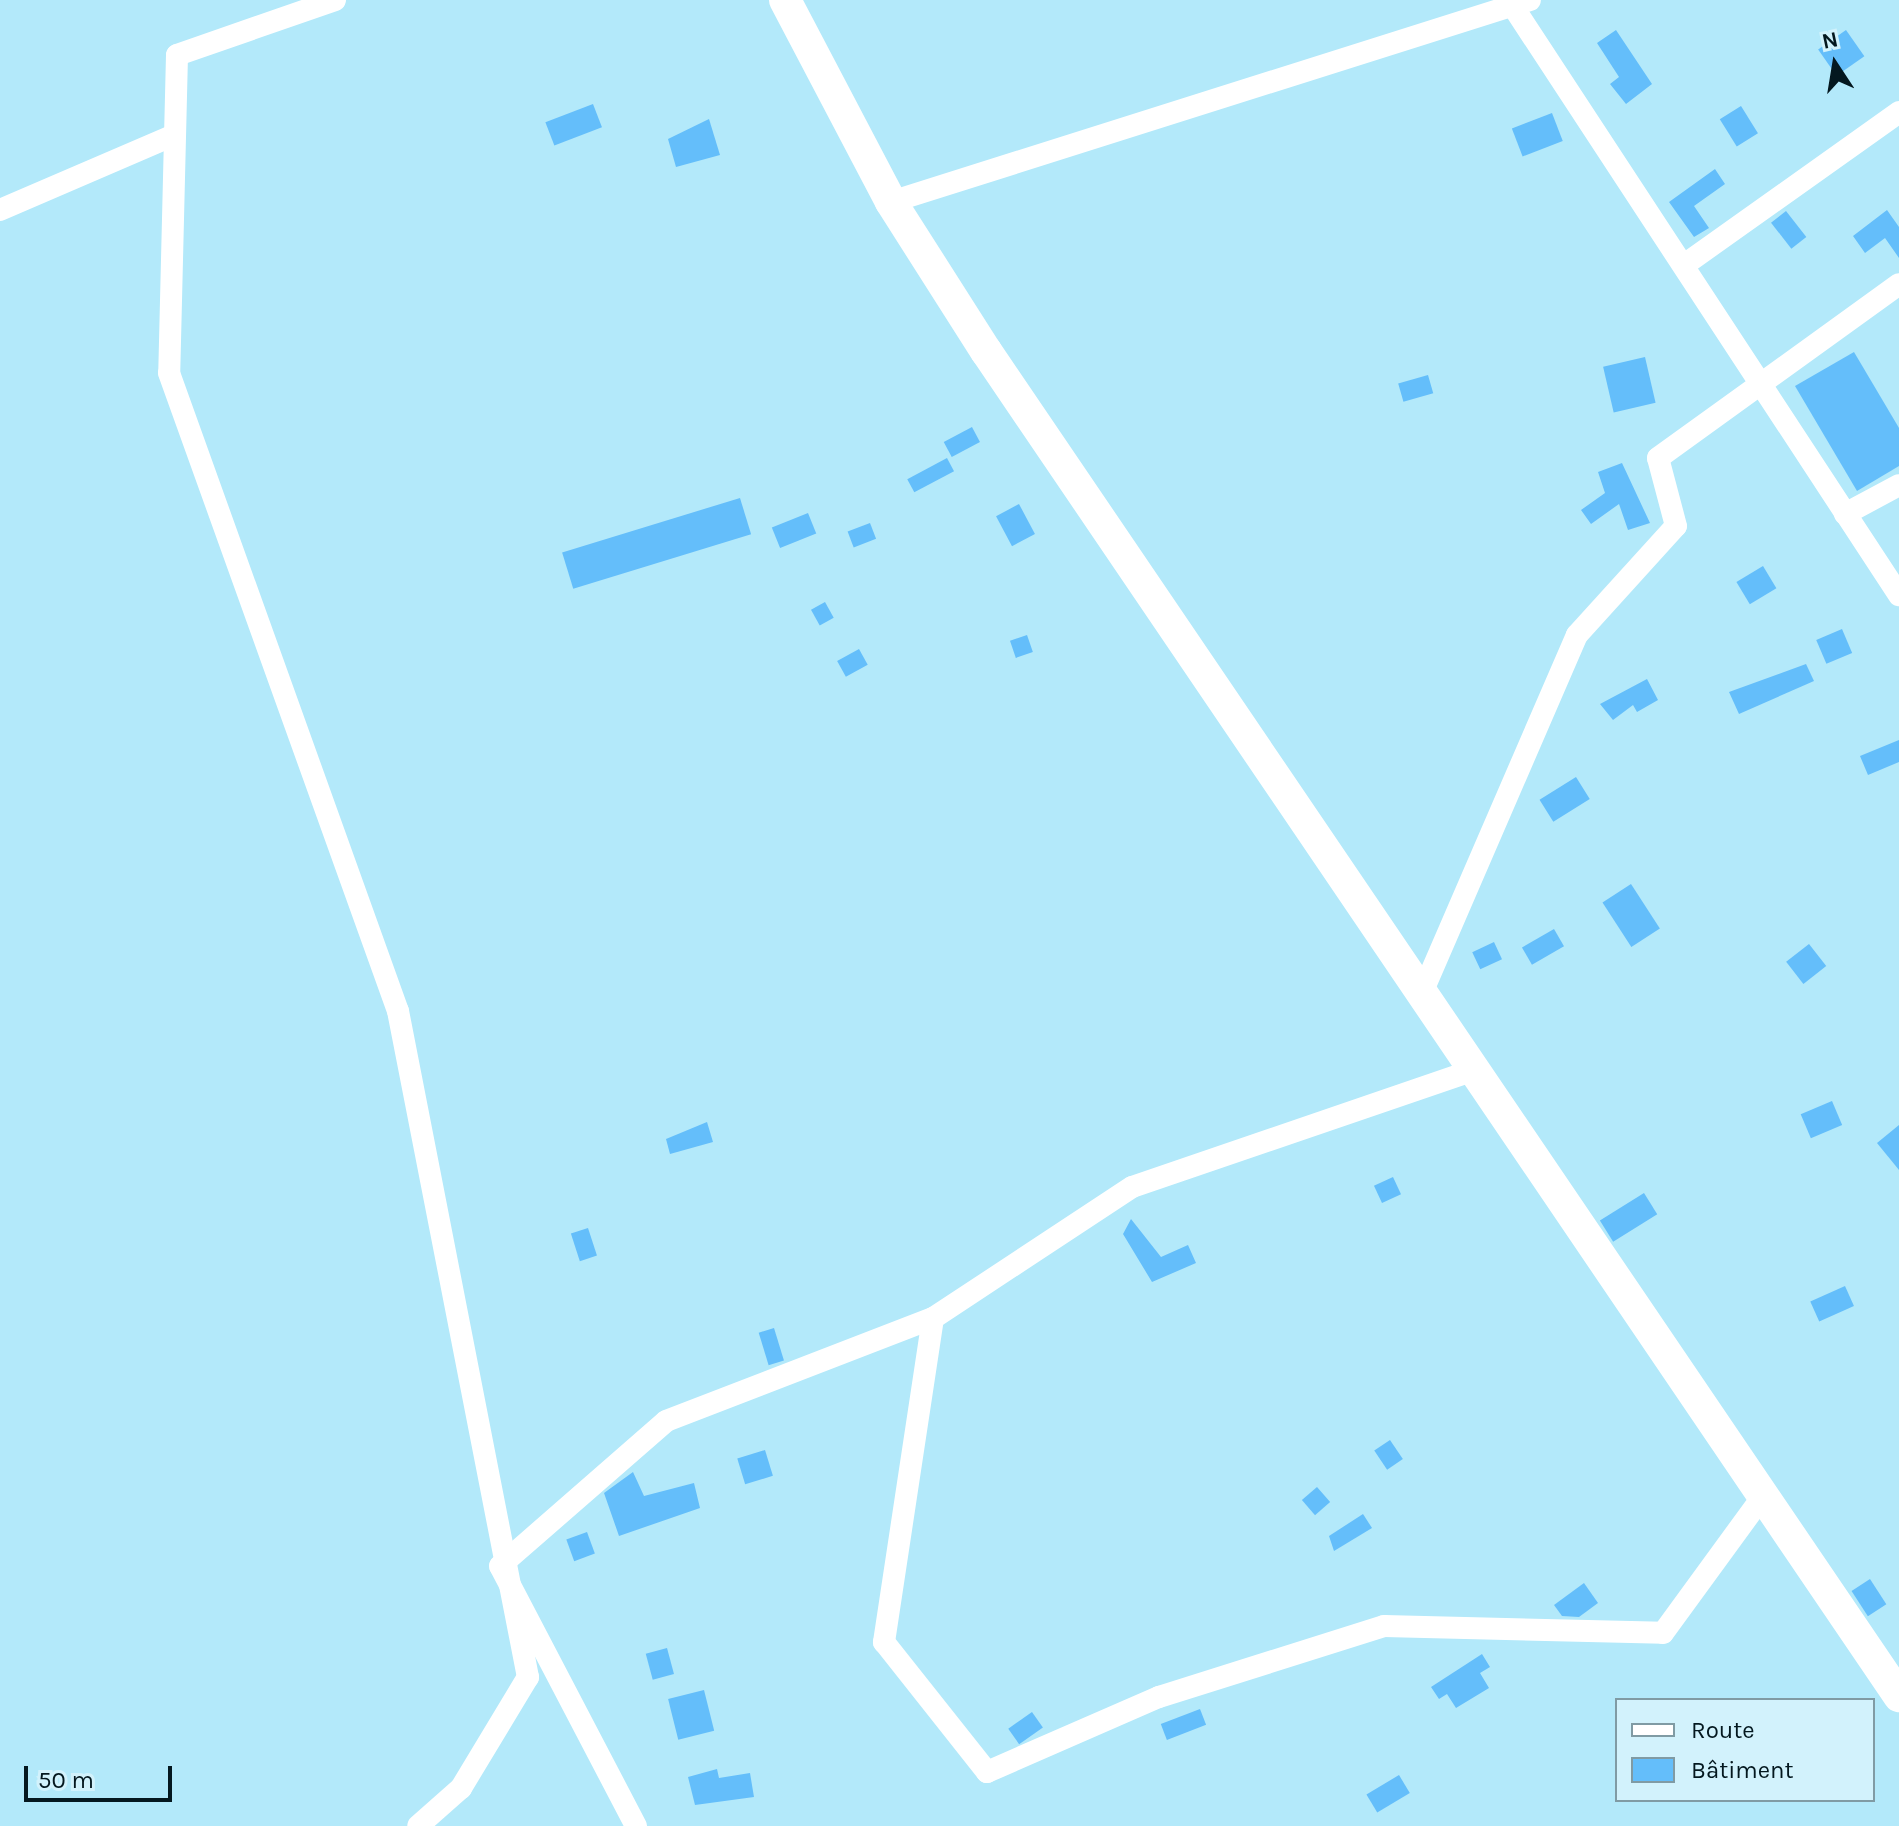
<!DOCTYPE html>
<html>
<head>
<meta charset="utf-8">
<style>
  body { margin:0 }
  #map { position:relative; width:1899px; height:1826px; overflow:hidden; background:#b3e9fa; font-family:Karla,sans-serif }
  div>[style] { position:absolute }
  .building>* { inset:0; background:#64befa; transform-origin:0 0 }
  .street>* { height:22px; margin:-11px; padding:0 11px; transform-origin:11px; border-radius:11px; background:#fff }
  .secondary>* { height:32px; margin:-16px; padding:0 16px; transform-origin:16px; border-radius:16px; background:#fff }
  span { translate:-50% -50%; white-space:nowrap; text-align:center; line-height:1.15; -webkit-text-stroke:8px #d2f2fc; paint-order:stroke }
  .legend { position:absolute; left:1615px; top:1698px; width:260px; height:104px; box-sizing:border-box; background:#d2f2fc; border:2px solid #809ba4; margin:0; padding:10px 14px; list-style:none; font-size:24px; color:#04181f }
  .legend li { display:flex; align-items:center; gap:16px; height:40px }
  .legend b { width:40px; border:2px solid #809ba4 }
  .north { position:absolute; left:1795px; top:24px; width:80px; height:80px; -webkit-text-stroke:6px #d2f2fc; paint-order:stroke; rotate:348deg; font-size:22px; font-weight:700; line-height:32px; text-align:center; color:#04181f }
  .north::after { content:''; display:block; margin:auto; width:28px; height:36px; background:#04181f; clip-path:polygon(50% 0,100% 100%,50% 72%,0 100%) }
  .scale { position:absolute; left:24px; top:1766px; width:148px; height:36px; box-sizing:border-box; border:4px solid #04181f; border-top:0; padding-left:10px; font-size:24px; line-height:28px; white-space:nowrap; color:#04181f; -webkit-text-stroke:6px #d2f2fc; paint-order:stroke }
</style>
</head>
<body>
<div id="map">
  <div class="building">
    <div style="clip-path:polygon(1616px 30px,1652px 84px,1626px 104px,1610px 84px,1619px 77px,1597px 43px)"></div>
    <div style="left:1846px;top:30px;width:32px;height:34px;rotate:55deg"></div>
    <div style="left:593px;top:104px;width:25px;height:51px;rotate:69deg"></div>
    <div style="left:1741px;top:106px;width:32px;height:25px;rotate:58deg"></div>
    <div style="left:1552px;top:113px;width:30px;height:43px;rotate:69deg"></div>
    <div style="clip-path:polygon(709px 119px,720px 155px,676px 167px,668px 139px)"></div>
    <div style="clip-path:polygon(1715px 169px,1725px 184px,1694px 206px,1709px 228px,1694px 237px,1669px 202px)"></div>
    <div style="clip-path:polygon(1887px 210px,1899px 227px,1899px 258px,1885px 238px,1865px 253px,1853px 236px)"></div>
    <div style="left:1786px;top:211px;width:33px;height:19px;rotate:52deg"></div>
    <div style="clip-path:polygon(1854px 352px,1899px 428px,1899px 466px,1857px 491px,1795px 386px)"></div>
    <div style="left:1645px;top:357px;width:47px;height:43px;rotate:77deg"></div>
    <div style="left:1428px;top:375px;width:19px;height:31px;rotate:74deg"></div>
    <div style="left:972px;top:427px;width:17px;height:32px;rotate:62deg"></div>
    <div style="left:947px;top:458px;width:15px;height:45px;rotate:62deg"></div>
    <div style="clip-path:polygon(1622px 463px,1650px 523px,1628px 530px,1619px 504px,1591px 524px,1581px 510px,1605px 493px,1598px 472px)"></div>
    <div style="left:740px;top:498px;width:38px;height:186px;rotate:73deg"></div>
    <div style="left:1019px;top:504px;width:34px;height:26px;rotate:62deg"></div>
    <div style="left:808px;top:513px;width:22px;height:39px;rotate:68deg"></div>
    <div style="left:870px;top:523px;width:17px;height:24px;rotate:69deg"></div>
    <div style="left:1763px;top:566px;width:26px;height:31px;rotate:59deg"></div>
    <div style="left:825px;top:602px;width:18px;height:16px;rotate:61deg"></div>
    <div style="left:1842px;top:629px;width:26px;height:28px;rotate:67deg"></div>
    <div style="left:1027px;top:635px;width:18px;height:18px;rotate:71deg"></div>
    <div style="left:859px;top:649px;width:18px;height:25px;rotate:61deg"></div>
    <div style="clip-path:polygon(1806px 664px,1814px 681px,1739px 714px,1729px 692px)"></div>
    <div style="clip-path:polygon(1647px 679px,1658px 700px,1637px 712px,1633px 705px,1613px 720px,1600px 704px)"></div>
    <div style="clip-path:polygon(1899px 740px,1899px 762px,1868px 775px,1860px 756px)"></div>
    <div style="left:1576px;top:777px;width:26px;height:43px;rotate:58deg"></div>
    <div style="left:1631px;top:884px;width:53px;height:34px;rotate:57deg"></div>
    <div style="left:1554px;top:929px;width:20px;height:37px;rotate:60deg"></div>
    <div style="left:1494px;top:942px;width:19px;height:24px;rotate:65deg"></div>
    <div style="left:1809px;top:944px;width:28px;height:29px;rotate:52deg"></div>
    <div style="left:1832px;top:1101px;width:26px;height:34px;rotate:67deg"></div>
    <div style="clip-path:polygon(707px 1122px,713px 1142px,670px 1154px,666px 1139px)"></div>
    <div style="clip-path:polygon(1899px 1125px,1899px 1170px,1877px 1143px)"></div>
    <div style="left:1393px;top:1177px;width:19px;height:21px;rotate:65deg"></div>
    <div style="left:1644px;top:1193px;width:25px;height:52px;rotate:58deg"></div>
    <div style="clip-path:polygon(1131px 1219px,1161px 1257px,1188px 1245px,1196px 1263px,1152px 1282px,1123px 1234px)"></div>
    <div style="left:588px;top:1228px;width:29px;height:18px;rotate:72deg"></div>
    <div style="left:1845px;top:1286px;width:22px;height:38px;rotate:66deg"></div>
    <div style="left:774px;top:1328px;width:34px;height:16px;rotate:73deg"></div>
    <div style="left:1390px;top:1440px;width:23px;height:19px;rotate:56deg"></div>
    <div style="left:765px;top:1450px;width:27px;height:29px;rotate:73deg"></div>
    <div style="clip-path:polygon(633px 1472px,644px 1496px,694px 1483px,700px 1508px,619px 1536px,604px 1493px)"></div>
    <div style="left:1317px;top:1487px;width:20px;height:20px;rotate:49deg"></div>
    <div style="clip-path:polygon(1363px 1514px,1372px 1528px,1334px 1551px,1329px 1536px)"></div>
    <div style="left:587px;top:1532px;width:23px;height:22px;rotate:70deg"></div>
    <div style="left:1870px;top:1579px;width:30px;height:22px;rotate:57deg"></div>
    <div style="clip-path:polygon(1584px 1583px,1598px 1603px,1579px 1617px,1562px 1616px,1554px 1605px)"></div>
    <div style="left:667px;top:1648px;width:27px;height:22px;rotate:75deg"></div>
    <div style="clip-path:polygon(1482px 1654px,1490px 1667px,1480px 1673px,1489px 1688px,1456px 1708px,1447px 1694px,1439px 1699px,1431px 1687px)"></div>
    <div style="left:704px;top:1690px;width:42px;height:37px;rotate:76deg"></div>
    <div style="left:1200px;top:1709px;width:17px;height:42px;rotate:69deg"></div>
    <div style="left:1032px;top:1712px;width:19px;height:29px;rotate:55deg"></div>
    <div style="clip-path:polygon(717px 1769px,719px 1778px,750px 1773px,754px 1797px,695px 1805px,688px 1777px)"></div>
    <div style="left:1399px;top:1775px;width:21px;height:38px;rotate:59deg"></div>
  </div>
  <div class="street">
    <div style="left:335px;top:0;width:167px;rotate:160.8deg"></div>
    <div style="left:177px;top:55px;width:318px;rotate:91.4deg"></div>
    <div style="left:169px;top:373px;width:678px;rotate:70.26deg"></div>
    <div style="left:398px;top:1011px;width:679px;rotate:78.96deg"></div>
    <div style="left:528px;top:1677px;width:130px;rotate:121.1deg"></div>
    <div style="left:461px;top:1788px;width:57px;rotate:138.5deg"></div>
    <div style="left:1512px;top:5px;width:706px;rotate:56.74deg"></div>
    <div style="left:891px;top:202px;width:670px;rotate:-17.54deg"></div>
    <div style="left:0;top:210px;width:189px;rotate:-23.3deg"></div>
    <div style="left:1684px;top:265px;width:264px;rotate:-35.4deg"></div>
    <div style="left:1845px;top:514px;width:61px;rotate:-28.2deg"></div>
    <div style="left:1422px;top:993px;width:390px;rotate:-66.6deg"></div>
    <div style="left:1577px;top:635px;width:147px;rotate:-47.8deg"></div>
    <div style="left:1676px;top:526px;width:70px;rotate:-104.8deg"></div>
    <div style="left:1658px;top:458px;width:297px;rotate:-35.8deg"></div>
    <div style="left:1474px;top:1070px;width:361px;rotate:161.1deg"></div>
    <div style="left:1132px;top:1187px;width:238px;rotate:146.6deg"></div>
    <div style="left:933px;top:1318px;width:328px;rotate:98.6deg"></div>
    <div style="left:884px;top:1642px;width:166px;rotate:51.6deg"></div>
    <div style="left:987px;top:1772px;width:188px;rotate:-23.6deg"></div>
    <div style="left:1159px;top:1697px;width:236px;rotate:-17.5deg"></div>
    <div style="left:1384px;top:1626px;width:279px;rotate:1.4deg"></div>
    <div style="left:1663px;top:1633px;width:170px;rotate:-53.9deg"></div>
    <div style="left:636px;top:1826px;width:293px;rotate:-117.6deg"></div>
    <div style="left:500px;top:1566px;width:220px;rotate:-41.1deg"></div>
    <div style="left:666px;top:1421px;width:286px;rotate:-21.1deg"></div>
  </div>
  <div class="secondary">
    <div style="left:785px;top:0;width:228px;rotate:62.3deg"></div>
    <div style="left:891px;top:202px;width:177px;rotate:57.5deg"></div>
    <div style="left:986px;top:351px;width:1626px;rotate:55.83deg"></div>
  </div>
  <ul class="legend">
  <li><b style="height:10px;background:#fff"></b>Route</li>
  <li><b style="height:22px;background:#64befa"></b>Bâtiment</li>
  </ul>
  <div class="north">N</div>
  <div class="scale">50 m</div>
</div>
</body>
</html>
